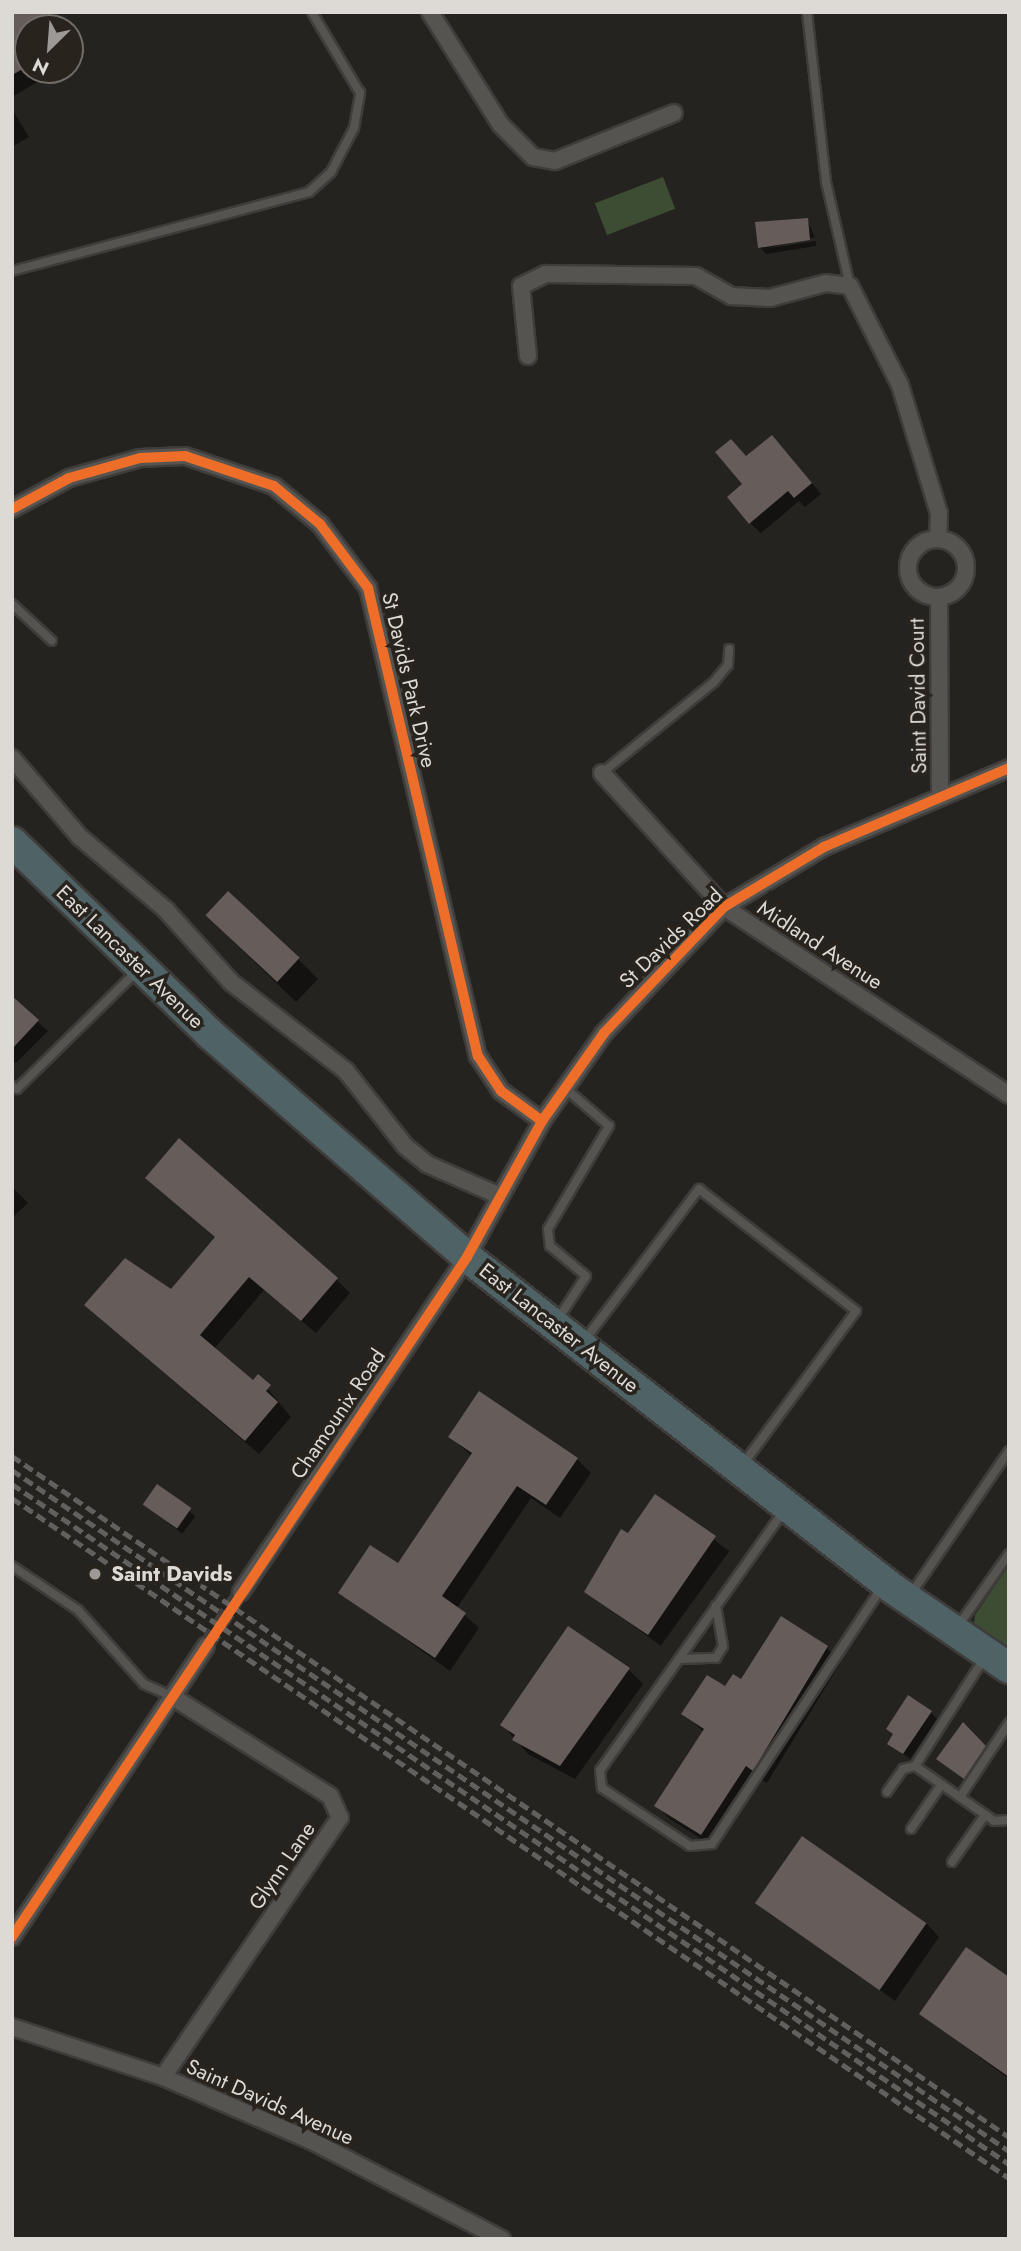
<!DOCTYPE html>
<html>
<head>
<meta charset="utf-8">
<style>
  body { margin:0 }
  #map { position:relative; width:1021px; height:2251px; overflow:hidden; background:#252320; font-family:Jost,sans-serif }
  div>[style] { position:absolute }
  .green>* { inset:0; background:#3d4d33; transform-origin:0 0 }
  .shadow>* { inset:0; background:#0007; transform-origin:0 0 }
  .building>* { inset:0; background:#665c5a; transform-origin:0 0 }
  .street-tunnel>* { height:16px; margin-top:-8px; transform-origin:0; background:repeating-linear-gradient(90deg,#413e3b 0 16px,transparent 0 24px) }
  .roads { filter:drop-shadow(2px 0 #3f3d3b) drop-shadow(-2px 0 #3f3d3b) drop-shadow(0 2px #3f3d3b) drop-shadow(0 -2px #3f3d3b) }
  .lane>* { height:8px; margin:-4px; padding:0 4px; transform-origin:4px; border-radius:4px; background:#565451 }
  .street>* { height:16px; margin:-8px; padding:0 8px; transform-origin:8px; border-radius:8px; background:#565451 }
  .street>.ring { margin:-8px; padding:0; box-sizing:content-box; background:none; border:16px solid #565451; border-radius:50% }
  .highway>* { height:30px; margin:-15px; padding:0 15px; transform-origin:15px; border-radius:15px; background:#4f6266 }
  .rail>* { height:5px; margin-top:-2.5px; transform-origin:0; background:repeating-linear-gradient(90deg,#62605e 0 10px,transparent 0 15px) }
  .cycleway>* { height:10px; margin:-5px; padding:0 5px; transform-origin:5px; border-radius:5px; background:#ee6e29 }
  .dots>* { width:19px; height:19px; translate:-50% -50%; box-sizing:border-box; border:4px solid #28231d; border-radius:50% }
  span { translate:-50% -50%; white-space:nowrap; text-align:center; line-height:1.15; -webkit-text-stroke:7px #28231d; paint-order:stroke }
  .street-label { font-size:21px; color:#ddd9d5 }
  .poi-label { font-size:21px; color:#ddd9d5; font-weight:700 }
  .left { translate:0 -50%; text-align:left }
  .frame { position:absolute; inset:0; border:14px solid #ddd9d5; pointer-events:none }
  .north { position:absolute; left:14px; top:14px; width:70px; height:70px; box-sizing:border-box; background:#28231d; border:2px solid #706c67; border-radius:50%; rotate:205deg; font-size:19px; font-weight:700; line-height:28px; text-align:center; color:#ddd9d5 }
  .north::after { content:''; display:block; margin:auto; width:24px; height:32px; background:#9d9996; clip-path:polygon(50% 0,100% 100%,50% 72%,0 100%) }
</style>
</head>
<body>
<div id="map">
  <div class="green">
    <div style="left:663px;top:177px;width:34px;height:73px;rotate:69deg"></div>
    <div style="clip-path:polygon(1009px 1565px,1009px 1668px,972px 1644px,975px 1615px)"></div>
  </div>
  <div class="shadow">
    <div style="clip-path:polygon(12px 12px,49px 12px,58px 28px,28px 28px,28px 70px,58px 70px,12px 97px)"></div>
    <div style="clip-path:polygon(70px 48px,77px 59px,70px 63px)"></div>
    <div style="clip-path:polygon(12px 109px,29px 137px,12px 147px)"></div>
    <div style="clip-path:polygon(807px 220px,815px 237px,763px 249px,816px 241px,816px 246px,766px 254px,760px 247px)"></div>
    <div style="clip-path:polygon(782px 447px,821px 494px,805px 507px,799px 501px,761px 533px,750px 523px,746px 458px)"></div>
    <div style="clip-path:polygon(227px 935px,298px 959px,318px 979px,296px 1002px)"></div>
    <div style="clip-path:polygon(12px 998px,48px 1031px,16px 1063px,12px 1060px)"></div>
    <div style="clip-path:polygon(12px 1187px,28px 1203px,12px 1218px)"></div>
    <div style="clip-path:polygon(161px 1191px,336px 1279px,350px 1293px,316px 1333px,264px 1290px,214px 1349px,254px 1382px,258px 1377px,291px 1417px,259px 1454px,101px 1319px,171px 1292px,216px 1238px)"></div>
    <div style="clip-path:polygon(450px 1437px,577px 1459px,591px 1473px,560px 1518px,531px 1498px,457px 1608px,479px 1628px,450px 1671px,340px 1592px,398px 1566px,472px 1456px)"></div>
    <div style="left:157px;top:1486px;width:49px;height:22px;rotate:38deg"></div>
    <div style="left:655px;top:1497px;width:92px;height:117px;rotate:36deg"></div>
    <div style="clip-path:polygon(827px 1648px,841px 1662px,767px 1783px,760px 1779px,715px 1848px,670px 1819px,657px 1806px,704px 1732px,684px 1714px,725px 1688px)"></div>
    <div style="clip-path:polygon(629px 1670px,643px 1684px,575px 1779px,528px 1754px,502px 1724px)"></div>
    <div style="clip-path:polygon(931px 1712px,937px 1719px,910px 1759px,889px 1743px)"></div>
    <div style="clip-path:polygon(964px 1724px,992px 1754px,971px 1784px,945px 1765px)"></div>
    <div style="clip-path:polygon(758px 1902px,926px 1923px,939px 1937px,895px 2001px)"></div>
    <div style="clip-path:polygon(1009px 1979px,1009px 2079px,921px 2014px)"></div>
  </div>
  <div class="building">
    <div style="clip-path:polygon(12px 12px,45px 12px,54px 28px,28px 28px,28px 66px,12px 75px)"></div>
    <div style="clip-path:polygon(808px 218px,810px 240px,758px 248px,755px 222px)"></div>
    <div style="clip-path:polygon(772px 435px,812px 483px,794px 498px,788px 491px,749px 524px,727px 497px,742px 484px,715px 452px,731px 439px,746px 456px)"></div>
    <div style="left:228px;top:891px;width:98px;height:33px;rotate:43deg"></div>
    <div style="clip-path:polygon(12px 996px,39px 1020px,12px 1049px)"></div>
    <div style="clip-path:polygon(179px 1138px,338px 1278px,301px 1321px,249px 1277px,200px 1335px,253px 1380px,258px 1374px,271px 1385px,266px 1391px,278px 1402px,245px 1441px,84px 1305px,125px 1258px,171px 1289px,215px 1237px,145px 1178px)"></div>
    <div style="clip-path:polygon(479px 1391px,578px 1458px,546px 1505px,517px 1486px,442px 1596px,466px 1613px,435px 1658px,338px 1593px,370px 1545px,398px 1563px,472px 1453px,448px 1437px)"></div>
    <div style="left:157px;top:1484px;width:42px;height:25px;rotate:35deg"></div>
    <div style="clip-path:polygon(655px 1494px,716px 1536px,648px 1635px,584px 1592px,621px 1529px,628px 1533px)"></div>
    <div style="clip-path:polygon(781px 1616px,828px 1646px,753px 1771px,746px 1766px,701px 1835px,654px 1806px,704px 1729px,681px 1714px,707px 1675px,725px 1686px,733px 1674px,741px 1679px)"></div>
    <div style="clip-path:polygon(568px 1626px,630px 1668px,560px 1766px,512px 1740px,515px 1735px,500px 1725px)"></div>
    <div style="clip-path:polygon(908px 1695px,932px 1711px,903px 1754px,887px 1744px,893px 1734px,886px 1729px)"></div>
    <div style="clip-path:polygon(963px 1722px,986px 1746px,964px 1779px,936px 1759px)"></div>
    <div style="left:802px;top:1836px;width:152px;height:82px;rotate:35deg"></div>
    <div style="clip-path:polygon(966px 1947px,1009px 1977px,1009px 2077px,919px 2014px)"></div>
  </div>
  <div class="street-tunnel">
    <div style="left:206px;top:1646px;width:64px;rotate:-57.1deg"></div>
  </div>
  <div class="roads">
    <div class="lane">
      <div style="left:807px;top:12px;width:171px;rotate:83.6deg"></div>
      <div style="left:826px;top:182px;width:107px;rotate:77deg"></div>
      <div style="left:12px;top:271px;width:307px;rotate:-14.9deg"></div>
      <div style="left:309px;top:192px;width:30px;rotate:-42deg"></div>
      <div style="left:331px;top:172px;width:50px;rotate:-62.4deg"></div>
      <div style="left:354px;top:128px;width:36px;rotate:-80deg"></div>
      <div style="left:360px;top:93px;width:94px;rotate:-120.7deg"></div>
      <div style="left:12px;top:604px;width:54px;rotate:42.8deg"></div>
      <div style="left:602px;top:773px;width:144px;rotate:-39.1deg"></div>
      <div style="left:714px;top:682px;width:22px;rotate:-51deg"></div>
      <div style="left:728px;top:665px;width:16px;rotate:-86deg"></div>
      <div style="left:12px;top:1086px;width:6px;rotate:31deg"></div>
      <div style="left:17px;top:1089px;width:170px;rotate:-44.5deg"></div>
      <div style="left:558px;top:1319px;width:51px;rotate:-56.9deg"></div>
      <div style="left:586px;top:1276px;width:47px;rotate:-140.2deg"></div>
      <div style="left:550px;top:1246px;width:17px;rotate:-97deg"></div>
      <div style="left:548px;top:1229px;width:120px;rotate:-59.4deg"></div>
      <div style="left:609px;top:1126px;width:58px;rotate:-139.2deg"></div>
      <div style="left:584px;top:1341px;width:191px;rotate:-52.9deg"></div>
      <div style="left:699px;top:1189px;width:199px;rotate:37.8deg"></div>
      <div style="left:856px;top:1311px;width:189px;rotate:126.4deg"></div>
      <div style="left:783px;top:1512px;width:316px;rotate:125.3deg"></div>
      <div style="left:600px;top:1770px;width:18px;rotate:84deg"></div>
      <div style="left:602px;top:1788px;width:105px;rotate:33.4deg"></div>
      <div style="left:690px;top:1846px;width:22px;rotate:-5deg"></div>
      <div style="left:712px;top:1844px;width:310px;rotate:-56.5deg"></div>
      <div style="left:12px;top:1566px;width:79px;rotate:33.7deg"></div>
      <div style="left:78px;top:1610px;width:99px;rotate:48.3deg"></div>
      <div style="left:144px;top:1684px;width:32px;rotate:24deg"></div>
      <div style="left:911px;top:1594px;width:173px;rotate:-55.6deg"></div>
      <div style="left:958px;top:1626px;width:88px;rotate:-54.7deg"></div>
      <div style="left:679px;top:1659px;width:37px;rotate:-2deg"></div>
      <div style="left:716px;top:1658px;width:14px;rotate:-60deg"></div>
      <div style="left:723px;top:1646px;width:41px;rotate:-99.9deg"></div>
      <div style="left:915px;top:1766px;width:130px;rotate:-57.3deg"></div>
      <div style="left:887px;top:1792px;width:28px;rotate:-55deg"></div>
      <div style="left:903px;top:1769px;width:12px;rotate:-14deg"></div>
      <div style="left:915px;top:1766px;width:96px;rotate:34.8deg"></div>
      <div style="left:994px;top:1821px;width:15px;rotate:-4deg"></div>
      <div style="left:960px;top:1797px;width:89px;rotate:-56.5deg"></div>
      <div style="left:911px;top:1829px;width:53px;rotate:-55.7deg"></div>
      <div style="left:952px;top:1862px;width:57px;rotate:-54.9deg"></div>
    </div>
    <div class="street">
      <div style="left:430px;top:12px;width:133px;rotate:57.9deg"></div>
      <div style="left:501px;top:125px;width:45px;rotate:45deg"></div>
      <div style="left:533px;top:157px;width:22px;rotate:10deg"></div>
      <div style="left:555px;top:161px;width:128px;rotate:-22deg"></div>
      <div style="left:528px;top:356px;width:70px;rotate:-95.7deg"></div>
      <div style="left:521px;top:286px;width:28px;rotate:-26deg"></div>
      <div style="left:546px;top:274px;width:150px;rotate:0.8deg"></div>
      <div style="left:696px;top:276px;width:40px;rotate:29.7deg"></div>
      <div style="left:731px;top:296px;width:39px;rotate:3deg"></div>
      <div style="left:770px;top:298px;width:58px;rotate:-15deg"></div>
      <div style="left:826px;top:283px;width:24px;rotate:7deg"></div>
      <div style="left:850px;top:286px;width:111px;rotate:63.2deg"></div>
      <div style="left:900px;top:385px;width:134px;rotate:73.1deg"></div>
      <div style="left:939px;top:513px;width:26px;rotate:92deg"></div>
      <div style="left:12px;top:509px;width:65px;rotate:-28.5deg"></div>
      <div style="left:69px;top:478px;width:74px;rotate:-15.7deg"></div>
      <div style="left:140px;top:458px;width:45px;rotate:-2.5deg"></div>
      <div style="left:185px;top:456px;width:94px;rotate:18.6deg"></div>
      <div style="left:274px;top:486px;width:60px;rotate:39.6deg"></div>
      <div style="left:320px;top:524px;width:80px;rotate:53.1deg"></div>
      <div style="left:368px;top:588px;width:481px;rotate:76.8deg"></div>
      <div style="left:478px;top:1056px;width:42px;rotate:56.7deg"></div>
      <div style="left:501px;top:1091px;width:51px;rotate:36.2deg"></div>
      <div class="ring" style="left:908px;top:539px;width:42px;height:42px"></div>
      <div style="left:939px;top:597px;width:198px;rotate:89.7deg"></div>
      <div style="left:12px;top:758px;width:104px;rotate:49.3deg"></div>
      <div style="left:80px;top:837px;width:113px;rotate:40.3deg"></div>
      <div style="left:166px;top:910px;width:97px;rotate:47.9deg"></div>
      <div style="left:231px;top:982px;width:145px;rotate:37.7deg"></div>
      <div style="left:346px;top:1071px;width:95px;rotate:51.8deg"></div>
      <div style="left:405px;top:1146px;width:28px;rotate:39deg"></div>
      <div style="left:427px;top:1164px;width:80px;rotate:23.7deg"></div>
      <div style="left:602px;top:773px;width:181px;rotate:47.7deg"></div>
      <div style="left:724px;top:907px;width:341px;rotate:33.4deg"></div>
      <div style="left:241px;top:1592px;width:404px;rotate:-56deg"></div>
      <div style="left:467px;top:1257px;width:155px;rotate:-61.1deg"></div>
      <div style="left:542px;top:1121px;width:108px;rotate:-54.8deg"></div>
      <div style="left:604px;top:1033px;width:174px;rotate:-46.4deg"></div>
      <div style="left:724px;top:907px;width:117px;rotate:-31deg"></div>
      <div style="left:824px;top:847px;width:201px;rotate:-23.1deg"></div>
      <div style="left:12px;top:1937px;width:350px;rotate:-56.3deg"></div>
      <div style="left:12px;top:2027px;width:159px;rotate:18.3deg"></div>
      <div style="left:163px;top:2077px;width:160px;rotate:23.2deg"></div>
      <div style="left:310px;top:2140px;width:216px;rotate:27.3deg"></div>
      <div style="left:163px;top:2077px;width:314px;rotate:-55.7deg"></div>
      <div style="left:340px;top:1818px;width:24px;rotate:-114deg"></div>
      <div style="left:330px;top:1796px;width:186px;rotate:-147.8deg"></div>
    </div>
    <div class="highway">
      <div style="left:12px;top:842px;width:276px;rotate:44.1deg"></div>
      <div style="left:210px;top:1034px;width:340px;rotate:40.9deg"></div>
      <div style="left:467px;top:1257px;width:539px;rotate:37.91deg"></div>
      <div style="left:892px;top:1588px;width:142px;rotate:34.4deg"></div>
    </div>
  </div>
  <div class="rail">
    <div style="left:12px;top:1456px;width:1207px;rotate:34.33deg"></div>
    <div style="left:12px;top:1470px;width:1207px;rotate:34.33deg"></div>
    <div style="left:12px;top:1484px;width:1207px;rotate:34.3deg"></div>
    <div style="left:12px;top:1498px;width:1207px;rotate:34.3deg"></div>
  </div>
  <div class="cycleway">
    <div style="left:12px;top:509px;width:65px;rotate:-28.5deg"></div>
    <div style="left:69px;top:478px;width:74px;rotate:-15.7deg"></div>
    <div style="left:140px;top:458px;width:45px;rotate:-2.5deg"></div>
    <div style="left:185px;top:456px;width:94px;rotate:18.6deg"></div>
    <div style="left:274px;top:486px;width:60px;rotate:39.6deg"></div>
    <div style="left:320px;top:524px;width:80px;rotate:53.1deg"></div>
    <div style="left:368px;top:588px;width:481px;rotate:76.8deg"></div>
    <div style="left:478px;top:1056px;width:42px;rotate:56.7deg"></div>
    <div style="left:501px;top:1091px;width:51px;rotate:36.2deg"></div>
    <div style="left:12px;top:1937px;width:818px;rotate:-56.21deg"></div>
    <div style="left:467px;top:1257px;width:155px;rotate:-61.1deg"></div>
    <div style="left:542px;top:1121px;width:108px;rotate:-54.8deg"></div>
    <div style="left:604px;top:1033px;width:174px;rotate:-46.4deg"></div>
    <div style="left:724px;top:907px;width:117px;rotate:-31deg"></div>
    <div style="left:824px;top:847px;width:201px;rotate:-23.1deg"></div>
  </div>
  <div class="dots">
    <div style="left:95px;top:1574px;background:#9d9996"></div>
  </div>
  <div class="street-label">
    <span style="left:409px;top:680px;rotate:77deg">St Davids Park Drive</span>
    <span style="left:918px;top:696px;rotate:-91deg">Saint David Court</span>
    <span style="left:671px;top:938px;rotate:-44deg">St Davids Road</span>
    <span style="left:820px;top:945px;rotate:33deg">Midland Avenue</span>
    <span style="left:130px;top:957px;rotate:44deg">East Lancaster Avenue</span>
    <span style="left:559px;top:1328px;rotate:38deg">East Lancaster Avenue</span>
    <span style="left:338px;top:1414px;rotate:-56deg">Chamounix Road</span>
    <span style="left:282px;top:1866px;rotate:-56deg">Glynn Lane</span>
    <span style="left:270px;top:2102px;rotate:24deg">Saint Davids Avenue</span>
  </div>
  <div class="poi-label">
    <span class="left" style="left:111px;top:1574px">Saint Davids</span>
  </div>
  <div class="frame"></div>
  <div class="north">N</div>
</div>
</body>
</html>
